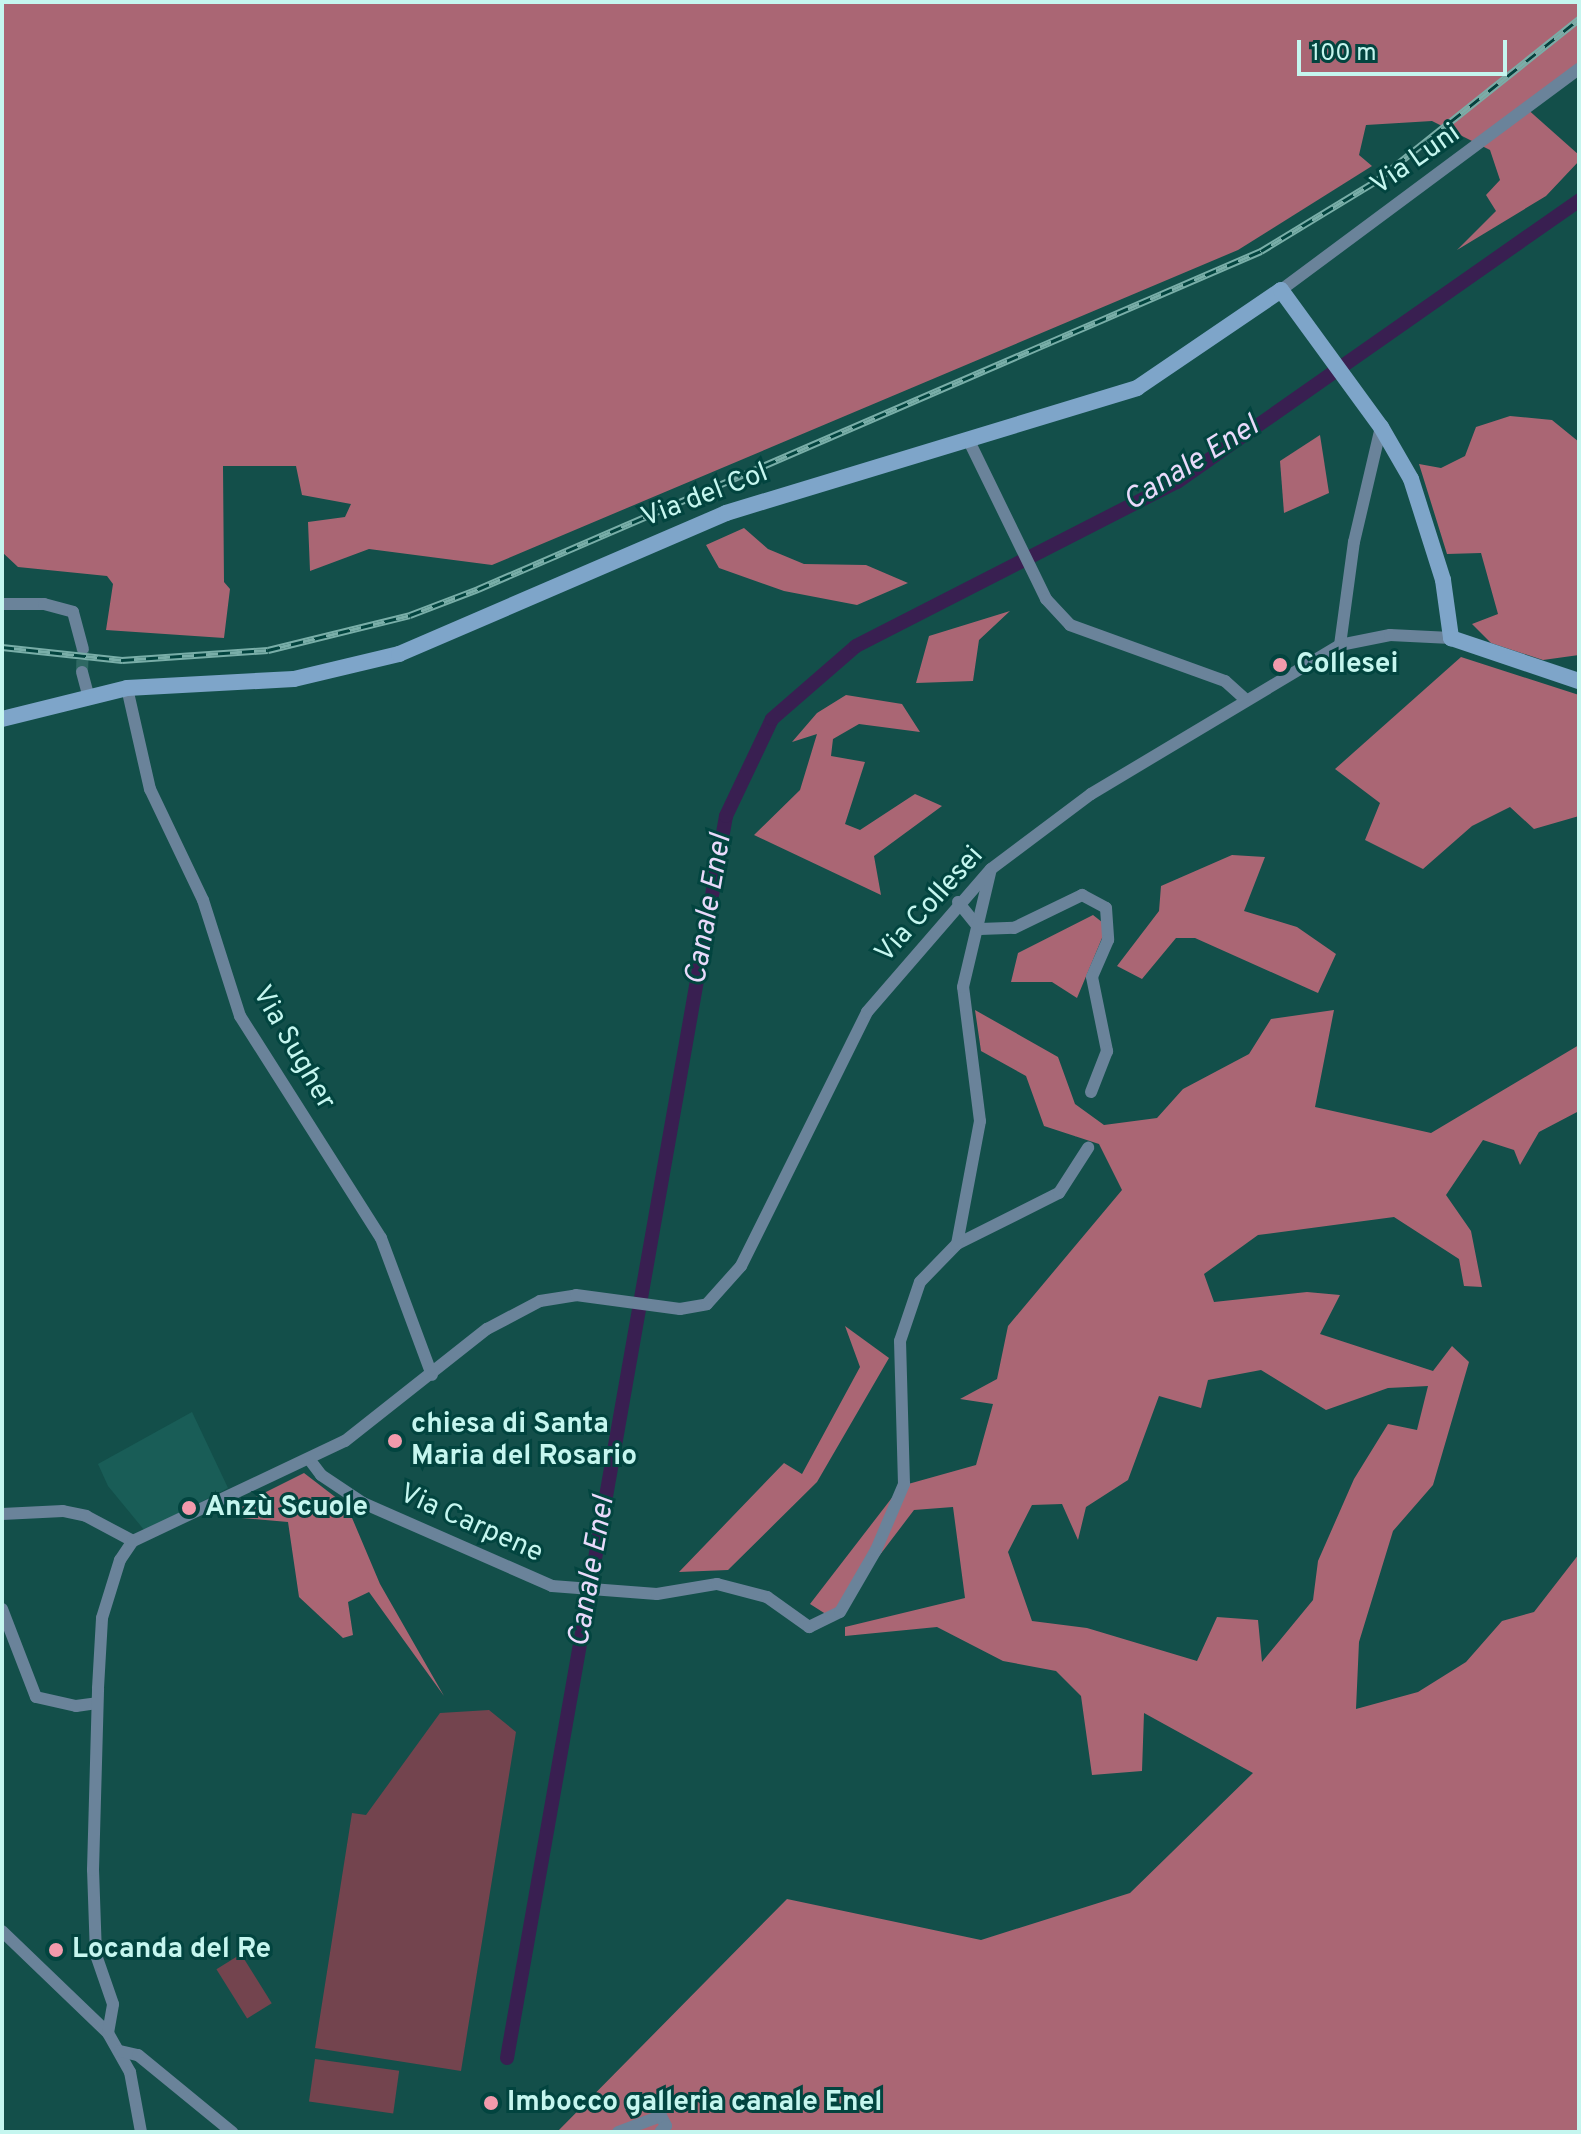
<!DOCTYPE html>
<html>
<head>
<meta charset="utf-8">
<style>
  body { margin:0 }
  #map { position:relative; width:1581px; height:2134px; overflow:hidden; background:#134f4a; font-family:Overpass,sans-serif }
  div>[style] { position:absolute }
  .built>* { inset:0; background:#195d57 }
  .green>* { inset:0; background:#73444e; transform-origin:0 0 }
  .forest>* { inset:0; background:#aa6674 }
  .canal>* { height:14px; margin:-7px; padding:0 7px; transform-origin:7px; border-radius:7px; background:#391f51 }
  .street-tunnel>* { height:12px; margin-top:-6px; transform-origin:0; background:repeating-linear-gradient(90deg,#2e6863 0 12px,transparent 0 18px) }
  .street>* { height:12px; margin:-6px; padding:0 6px; transform-origin:6px; border-radius:6px; background:#6a839a }
  .secondary>* { height:16px; margin:-8px; padding:0 8px; transform-origin:8px; border-radius:8px; background:#7ea5c9 }
  .rail>* { height:7px; margin-top:-3.5px; transform-origin:0; background:repeating-linear-gradient(90deg,#02443f 0 12px,#79aea8 0 24px); box-sizing:border-box; border-block:2px solid #79aea8 }
  .dots>* { width:22px; height:22px; translate:-50% -50%; box-sizing:border-box; border:4px solid #02443f; border-radius:50% }
  span { translate:-50% -50%; white-space:nowrap; text-align:center; line-height:1.15; -webkit-text-stroke:6px #02443f; paint-order:stroke }
  .street-label { font-size:28px; color:#c5f6ef }
  .poi-label { font-size:28px; color:#c5f6ef; font-weight:700 }
  .left { translate:0 -50%; text-align:left }
  .water-label { font-size:30px; color:#e9dafb; font-style:italic }
  .frame { position:absolute; inset:0; border:4px solid #c5f6ef; pointer-events:none }
  .scale { position:absolute; left:1297px; top:40px; width:210px; height:36px; box-sizing:border-box; border:4px solid #c5f6ef; border-top:0; padding-left:10px; font-size:24px; line-height:28px; white-space:nowrap; color:#c5f6ef; -webkit-text-stroke:6px #02443f; paint-order:stroke }
</style>
</head>
<body>
<div id="map">
  <div class="built">
    <div style="clip-path:polygon(192px 1412px,228px 1488px,145px 1531px,108px 1486px,98px 1464px)"></div>
  </div>
  <div class="green">
    <div style="clip-path:polygon(489px 1710px,516px 1732px,461px 2071px,315px 2048px,352px 1813px,366px 1815px,440px 1713px)"></div>
    <div style="left:241px;top:1954px;width:58px;height:29px;rotate:58deg"></div>
    <div style="left:315px;top:2059px;width:85px;height:43px;rotate:8deg"></div>
  </div>
  <div class="forest">
    <div style="clip-path:polygon(2px 2px,1579px 2px,1579px 62px,1525px 107px,1579px 155px,1579px 161px,1546px 196px,1457px 250px,1496px 211px,1486px 195px,1500px 180px,1490px 150px,1432px 121px,1366px 125px,1359px 155px,1372px 166px,1238px 250px,492px 565px,369px 549px,310px 571px,308px 522px,345px 517px,351px 504px,302px 495px,296px 466px,223px 466px,224px 582px,230px 589px,224px 638px,106px 630px,113px 584px,107px 576px,18px 567px,2px 552px)"></div>
    <div style="clip-path:polygon(1510px 416px,1552px 420px,1579px 442px,1579px 655px,1543px 660px,1491px 643px,1472px 624px,1498px 614px,1481px 553px,1447px 554px,1419px 464px,1441px 468px,1465px 456px,1476px 427px)"></div>
    <div style="clip-path:polygon(1320px 435px,1329px 493px,1284px 513px,1280px 461px)"></div>
    <div style="clip-path:polygon(744px 528px,768px 549px,804px 564px,866px 565px,908px 583px,857px 605px,784px 591px,719px 568px,706px 545px)"></div>
    <div style="clip-path:polygon(1010px 611px,979px 640px,973px 681px,916px 683px,929px 636px)"></div>
    <div style="clip-path:polygon(1461px 657px,1579px 695px,1579px 816px,1534px 829px,1510px 807px,1472px 826px,1423px 869px,1365px 840px,1380px 803px,1335px 769px)"></div>
    <div style="clip-path:polygon(846px 695px,902px 704px,920px 732px,859px 724px,833px 739px,831px 756px,865px 762px,845px 824px,860px 830px,915px 794px,942px 806px,874px 856px,881px 895px,754px 835px,800px 790px,817px 734px,792px 742px,817px 713px)"></div>
    <div style="clip-path:polygon(1232px 855px,1265px 857px,1244px 911px,1297px 927px,1336px 954px,1318px 993px,1195px 938px,1176px 938px,1142px 979px,1117px 966px,1159px 911px,1161px 886px)"></div>
    <div style="clip-path:polygon(1093px 915px,1107px 926px,1077px 998px,1052px 982px,1011px 982px,1018px 953px)"></div>
    <div style="clip-path:polygon(evenodd,975px 1010px,1058px 1057px,1075px 1104px,1104px 1125px,1157px 1118px,1183px 1089px,1249px 1054px,1271px 1019px,1334px 1010px,1315px 1107px,1431px 1133px,1579px 1045px,1579px 1111px,1539px 1132px,1520px 1165px,1514px 1150px,1483px 1140px,1446px 1195px,1471px 1231px,1482px 1287px,1464px 1286px,1459px 1259px,1394px 1217px,1258px 1235px,1204px 1274px,1214px 1302px,1307px 1292px,1340px 1295px,1320px 1334px,1433px 1371px,1452px 1346px,1469px 1362px,1433px 1485px,1393px 1531px,1359px 1642px,1356px 1709px,1418px 1692px,1466px 1662px,1502px 1621px,1534px 1612px,1579px 1554px,1579px 2132px,557px 2132px,787px 1899px,981px 1940px,1130px 1893px,1253px 1773px,1144px 1713px,1142px 1771px,1092px 1775px,1081px 1696px,1056px 1671px,1003px 1661px,937px 1627px,845px 1636px,845px 1627px,965px 1598px,953px 1507px,914px 1510px,832px 1618px,810px 1604px,901px 1486px,976px 1465px,993px 1404px,960px 1399px,997px 1379px,1008px 1326px,1122px 1190px,1099px 1144px,1044px 1126px,1026px 1076px,981px 1051px,975px 1010px,1261px 1370px,1326px 1410px,1388px 1388px,1428px 1386px,1417px 1430px,1388px 1424px,1354px 1479px,1318px 1561px,1313px 1600px,1262px 1662px,1258px 1620px,1217px 1617px,1197px 1661px,1087px 1628px,1032px 1621px,1008px 1552px,1032px 1505px,1062px 1504px,1078px 1540px,1086px 1507px,1128px 1480px,1159px 1396px,1201px 1408px,1208px 1380px,1261px 1370px)"></div>
    <div style="clip-path:polygon(845px 1326px,889px 1358px,817px 1482px,728px 1570px,679px 1572px,784px 1463px,802px 1474px,860px 1367px)"></div>
    <div style="clip-path:polygon(304px 1473px,347px 1506px,380px 1584px,444px 1696px,369px 1592px,348px 1602px,353px 1635px,343px 1638px,299px 1597px,288px 1522px,218px 1516px)"></div>
  </div>
  <div class="canal">
    <div style="left:507px;top:2058px;width:1261px;rotate:-80deg"></div>
    <div style="left:726px;top:816px;width:107px;rotate:-64.6deg"></div>
    <div style="left:772px;top:719px;width:111px;rotate:-41deg"></div>
    <div style="left:856px;top:646px;width:360px;rotate:-27.1deg"></div>
    <div style="left:1177px;top:482px;width:491px;rotate:-35deg"></div>
  </div>
  <div class="street-tunnel">
    <div style="left:82px;top:672px;width:23px;rotate:-88deg"></div>
  </div>
  <div class="street">
    <div style="left:1281px;top:290px;width:371px;rotate:-36.6deg"></div>
    <div style="left:969px;top:441px;width:176px;rotate:64deg"></div>
    <div style="left:1046px;top:599px;width:35px;rotate:47deg"></div>
    <div style="left:1070px;top:625px;width:165px;rotate:19.9deg"></div>
    <div style="left:1225px;top:681px;width:25px;rotate:42deg"></div>
    <div style="left:2px;top:604px;width:42px"></div>
    <div style="left:44px;top:604px;width:30px;rotate:15deg"></div>
    <div style="left:73px;top:612px;width:38px;rotate:75deg"></div>
    <div style="left:1340px;top:645px;width:104px;rotate:-82.3deg"></div>
    <div style="left:1354px;top:542px;width:118px;rotate:-76.8deg"></div>
    <div style="left:82px;top:672px;width:24px;rotate:75deg"></div>
    <div style="left:127px;top:688px;width:104px;rotate:77.2deg"></div>
    <div style="left:150px;top:789px;width:123px;rotate:64.5deg"></div>
    <div style="left:203px;top:900px;width:122px;rotate:72.3deg"></div>
    <div style="left:240px;top:1016px;width:263px;rotate:57.6deg"></div>
    <div style="left:381px;top:1238px;width:146px;rotate:69.6deg"></div>
    <div style="left:958px;top:902px;width:35px;rotate:51deg"></div>
    <div style="left:980px;top:929px;width:34px;rotate:-2deg"></div>
    <div style="left:1014px;top:928px;width:76px;rotate:-25.9deg"></div>
    <div style="left:1082px;top:895px;width:27px;rotate:28deg"></div>
    <div style="left:1106px;top:908px;width:32px;rotate:86deg"></div>
    <div style="left:1108px;top:940px;width:40px;rotate:113.4deg"></div>
    <div style="left:1092px;top:977px;width:76px;rotate:78.5deg"></div>
    <div style="left:1107px;top:1051px;width:44px;rotate:111.3deg"></div>
    <div style="left:957px;top:1244px;width:114px;rotate:-26.6deg"></div>
    <div style="left:1059px;top:1193px;width:54px;rotate:-57.2deg"></div>
    <div style="left:309px;top:1459px;width:20px;rotate:53deg"></div>
    <div style="left:321px;top:1475px;width:50px;rotate:33.7deg"></div>
    <div style="left:363px;top:1503px;width:206px;rotate:23.7deg"></div>
    <div style="left:552px;top:1586px;width:105px;rotate:4.4deg"></div>
    <div style="left:657px;top:1594px;width:61px;rotate:-9.5deg"></div>
    <div style="left:717px;top:1584px;width:52px;rotate:14.6deg"></div>
    <div style="left:767px;top:1597px;width:52px;rotate:35.5deg"></div>
    <div style="left:809px;top:1627px;width:34px;rotate:-26deg"></div>
    <div style="left:840px;top:1612px;width:72px;rotate:-59.9deg"></div>
    <div style="left:876px;top:1550px;width:72px;rotate:-67deg"></div>
    <div style="left:904px;top:1484px;width:143px;rotate:-91.6deg"></div>
    <div style="left:900px;top:1341px;width:62px;rotate:-71.3deg"></div>
    <div style="left:920px;top:1282px;width:53px;rotate:-45.8deg"></div>
    <div style="left:957px;top:1244px;width:125px;rotate:-79.4deg"></div>
    <div style="left:980px;top:1121px;width:135px;rotate:-97.2deg"></div>
    <div style="left:963px;top:987px;width:121px;rotate:-76.7deg"></div>
    <div style="left:2px;top:1514px;width:61px;rotate:-2.8deg"></div>
    <div style="left:63px;top:1511px;width:24px;rotate:12deg"></div>
    <div style="left:86px;top:1516px;width:53px;rotate:28deg"></div>
    <div style="left:2px;top:1609px;width:94px;rotate:68.9deg"></div>
    <div style="left:36px;top:1697px;width:41px;rotate:12.7deg"></div>
    <div style="left:76px;top:1706px;width:21px;rotate:-8deg"></div>
    <div style="left:2px;top:1931px;width:147px;rotate:43.9deg"></div>
    <div style="left:108px;top:2033px;width:45px;rotate:60.6deg"></div>
    <div style="left:130px;top:2072px;width:61px;rotate:79.6deg"></div>
    <div style="left:108px;top:2033px;width:29px;rotate:-80deg"></div>
    <div style="left:113px;top:2004px;width:52px;rotate:-109.1deg"></div>
    <div style="left:96px;top:1955px;width:85px;rotate:-92deg"></div>
    <div style="left:93px;top:1870px;width:182px;rotate:-88.4deg"></div>
    <div style="left:98px;top:1688px;width:70px;rotate:-86.7deg"></div>
    <div style="left:102px;top:1618px;width:61px;rotate:-72.8deg"></div>
    <div style="left:120px;top:1560px;width:23px;rotate:-56deg"></div>
    <div style="left:133px;top:1541px;width:234px;rotate:-25.3deg"></div>
    <div style="left:345px;top:1441px;width:181px;rotate:-38.3deg"></div>
    <div style="left:487px;top:1329px;width:60px;rotate:-27.8deg"></div>
    <div style="left:540px;top:1301px;width:36px;rotate:-9deg"></div>
    <div style="left:576px;top:1295px;width:105px;rotate:7.7deg"></div>
    <div style="left:680px;top:1309px;width:27px;rotate:-10deg"></div>
    <div style="left:707px;top:1304px;width:51px;rotate:-48.2deg"></div>
    <div style="left:741px;top:1266px;width:284px;rotate:-63.6deg"></div>
    <div style="left:867px;top:1012px;width:189px;rotate:-49.1deg"></div>
    <div style="left:991px;top:869px;width:125px;rotate:-36.9deg"></div>
    <div style="left:1091px;top:794px;width:290px;rotate:-30.9deg"></div>
    <div style="left:1340px;top:645px;width:51px;rotate:-11.3deg"></div>
    <div style="left:1390px;top:635px;width:61px;rotate:2.8deg"></div>
    <div style="left:120px;top:2051px;width:18px;rotate:13deg"></div>
    <div style="left:138px;top:2055px;width:122px;rotate:39.3deg"></div>
    <div style="left:618px;top:2132px;width:46px;rotate:-20.4deg"></div>
    <div style="left:661px;top:2116px;width:11px;rotate:63deg"></div>
    <div style="left:666px;top:2126px;width:8px;rotate:135deg"></div>
  </div>
  <div class="secondary">
    <div style="left:2px;top:719px;width:129px;rotate:-13.9deg"></div>
    <div style="left:127px;top:688px;width:167px;rotate:-3.1deg"></div>
    <div style="left:294px;top:679px;width:108px;rotate:-13.4deg"></div>
    <div style="left:399px;top:654px;width:356px;rotate:-23.3deg"></div>
    <div style="left:726px;top:513px;width:430px;rotate:-16.9deg"></div>
    <div style="left:1137px;top:388px;width:174px;rotate:-34.2deg"></div>
    <div style="left:1281px;top:290px;width:170px;rotate:53.9deg"></div>
    <div style="left:1381px;top:427px;width:60px;rotate:60deg"></div>
    <div style="left:1411px;top:479px;width:106px;rotate:72.4deg"></div>
    <div style="left:1443px;top:580px;width:59px;rotate:82.1deg"></div>
    <div style="left:1451px;top:638px;width:135px;rotate:18.6deg"></div>
  </div>
  <div class="rail">
    <div style="left:2px;top:647px;width:121px;rotate:6.2deg"></div>
    <div style="left:122px;top:660px;width:146px;rotate:-3.9deg"></div>
    <div style="left:268px;top:650px;width:146px;rotate:-13.8deg"></div>
    <div style="left:410px;top:615px;width:73px;rotate:-20.9deg"></div>
    <div style="left:478px;top:589px;width:853px;rotate:-23.35deg"></div>
    <div style="left:1261px;top:251px;width:135px;rotate:-31.3deg"></div>
    <div style="left:1376px;top:181px;width:260px;rotate:-38.6deg"></div>
  </div>
  <div class="dots">
    <div style="left:1280px;top:665px;background:#f29aac"></div>
    <div style="left:395px;top:1441px;background:#f29aac"></div>
    <div style="left:189px;top:1508px;background:#f29aac"></div>
    <div style="left:56px;top:1950px;background:#f29aac"></div>
    <div style="left:491px;top:2103px;background:#f29aac"></div>
  </div>
  <div class="street-label">
    <span style="left:1416px;top:160px;rotate:-35deg">Via Luni</span>
    <span style="left:705px;top:496px;rotate:-21deg">Via del Col</span>
    <span style="left:930px;top:905px;rotate:-48deg">Via Collesei</span>
    <span style="left:293px;top:1048px;rotate:60deg">Via Sugher</span>
    <span style="left:471px;top:1524px;rotate:24deg">Via Carpene</span>
  </div>
  <div class="poi-label">
    <span class="left" style="left:1296px;top:665px">Collesei</span>
    <span class="left" style="left:411px;top:1441px">chiesa di Santa<br>Maria del Rosario</span>
    <span class="left" style="left:205px;top:1508px">Anzù Scuole</span>
    <span class="left" style="left:72px;top:1950px">Locanda del Re</span>
    <span class="left" style="left:507px;top:2103px">Imbocco galleria canale Enel</span>
  </div>
  <div class="water-label">
    <span style="left:1192px;top:465px;rotate:-32deg">Canale Enel</span>
    <span style="left:710px;top:910px;rotate:-80deg">Canale Enel</span>
    <span style="left:593px;top:1572px;rotate:-80deg">Canale Enel</span>
  </div>
  <div class="frame"></div>
  <div class="scale">100 m</div>
</div>
</body>
</html>
